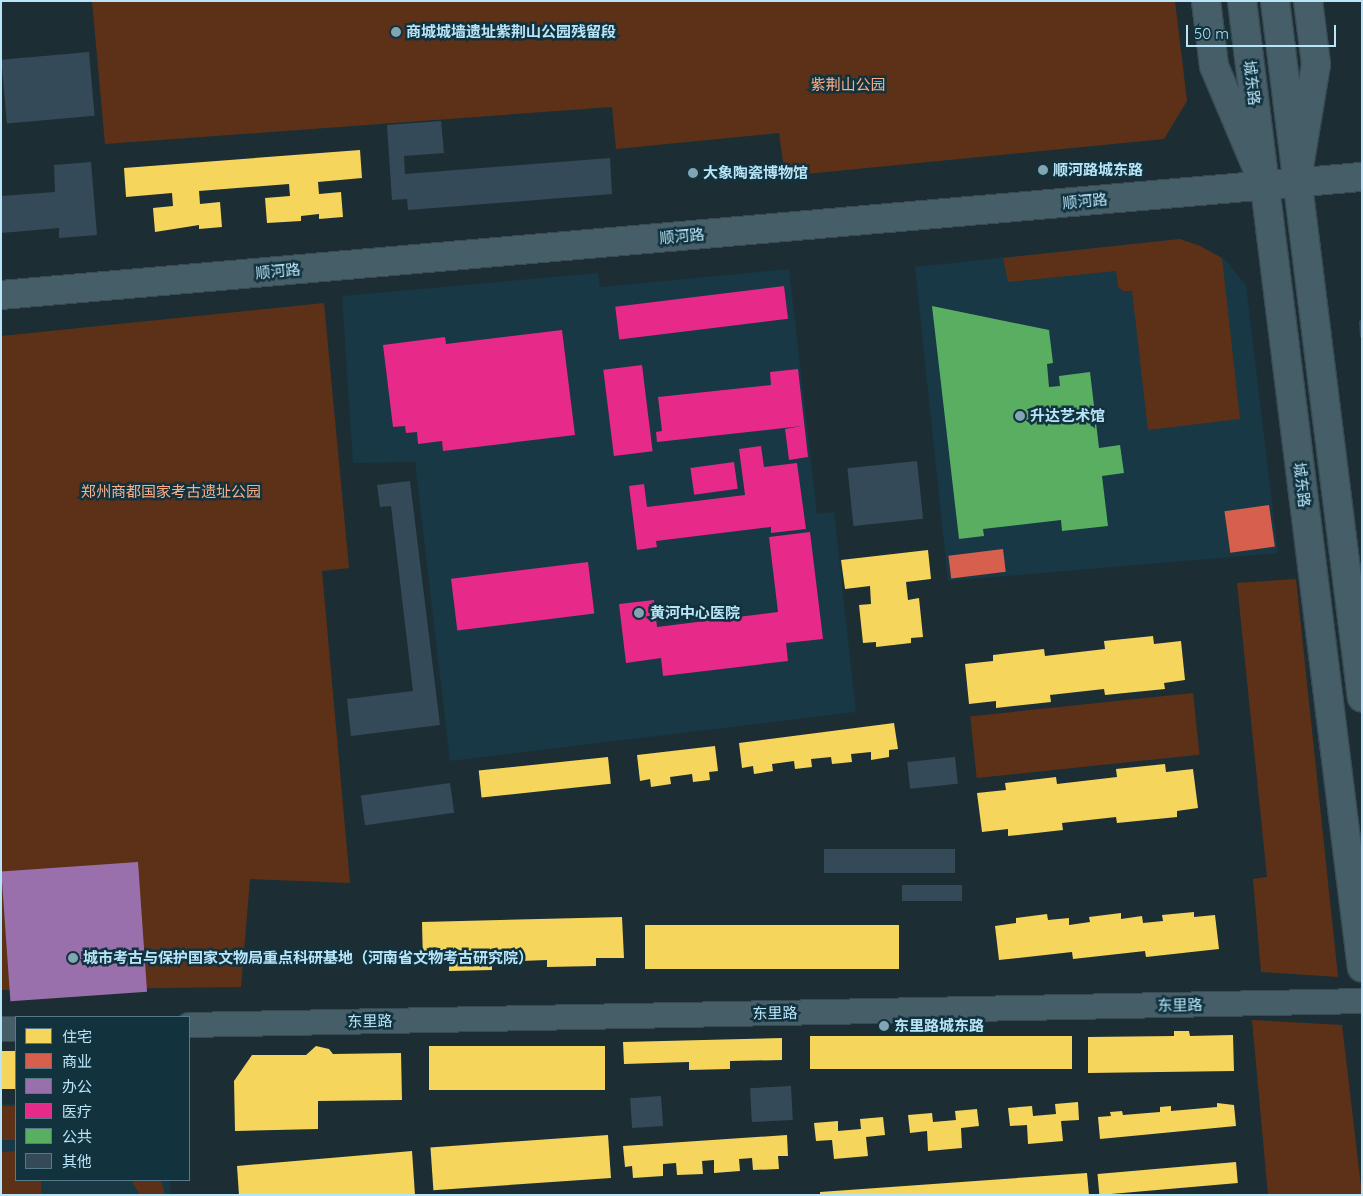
<!DOCTYPE html>
<html>
<head>
<meta charset="utf-8">
<style>
  body { margin:0 }
  #map { position:relative; width:1363px; height:1196px; overflow:hidden; background:#1c2e34; font-family:Quicksand,"Noto Sans SC",sans-serif }
  div>[style] { position:absolute }
  .built>* { inset:0; background:#173844 }
  .green>* { inset:0; background:#5d3118; transform-origin:0 0 }
  .homes>* { inset:0; background:#f6d55c; transform-origin:0 0 }
  .shops>* { inset:0; background:#d6604d; transform-origin:0 0 }
  .offices>* { inset:0; background:#9970ab; transform-origin:0 0 }
  .health>* { inset:0; background:#e7298a; transform-origin:0 0 }
  .public>* { inset:0; background:#5aae61 }
  .building>* { inset:0; background:#344a58; transform-origin:0 0 }
  .roads { filter:drop-shadow(1px 0 #384b54) drop-shadow(-1px 0 #384b54) drop-shadow(0 1px #384b54) drop-shadow(0 -1px #384b54) }
  .minor>* { height:24px; margin:-12px; padding:0 12px; transform-origin:12px; border-radius:12px; background:#455e68 }
  .tertiary>* { height:28px; margin:-14px; padding:0 14px; transform-origin:14px; border-radius:14px; background:#455e68 }
  .secondary>* { height:28px; margin:-14px; padding:0 14px; transform-origin:14px; border-radius:14px; background:#455e68 }
  .dots>* { width:14px; height:14px; translate:-50% -50%; box-sizing:border-box; border:2px solid #12323e; border-radius:50% }
  span { translate:-50% -50%; white-space:nowrap; text-align:center; line-height:1.15; -webkit-text-stroke:5px #12323e; paint-order:stroke }
  .poi-label { font-size:15px; color:#b9e5f9; font-weight:700 }
  .left { translate:0 -50%; text-align:left }
  .street-label { font-size:15px; color:#b9e5f9 }
  .park-label { font-size:15px; color:#fbae88 }
  .frame { position:absolute; inset:0; border:2px solid #b9e5f9; pointer-events:none }
  .legend { position:absolute; left:15px; top:1016px; width:175px; height:165px; box-sizing:border-box; background:#12323e; border:1px solid #557a89; margin:0; padding:6px 9px; list-style:none; font-size:15px; color:#b9e5f9 }
  .legend li { display:flex; align-items:center; gap:10px; height:25px }
  .legend b { width:25px; border:1px solid #557a89 }
  .scale { position:absolute; left:1186px; top:25px; width:150px; height:22px; box-sizing:border-box; border:2px solid #b9e5f9; border-top:0; padding-left:6px; font-size:15px; line-height:18px; white-space:nowrap; color:#b9e5f9; -webkit-text-stroke:4px #12323e; paint-order:stroke }
</style>
</head>
<body>
<div id="map">
  <div class="built">
    <div style="clip-path:polygon(1180px 239px,1200px 246px,1226px 261px,1246px 285px,1278px 553px,948px 581px,915px 267px)"></div>
    <div style="clip-path:polygon(789px 269px,817px 514px,834px 512px,856px 712px,450px 761px,415px 462px,353px 463px,342px 296px,598px 273px,600px 287px)"></div>
    <div style="clip-path:polygon(1px 1104px,16px 1104px,16px 1180px,170px 1180px,171px 1195px,1px 1195px)"></div>
  </div>
  <div class="green">
    <div style="clip-path:polygon(92px 1px,1175px 1px,1187px 101px,1164px 139px,785px 176px,779px 133px,616px 149px,612px 107px,105px 144px)"></div>
    <div style="clip-path:polygon(1180px 239px,1200px 246px,1222px 258px,1240px 419px,1148px 430px,1132px 291px,1123px 291px,1118px 287px,1116px 271px,1008px 282px,1003px 258px)"></div>
    <div style="clip-path:polygon(324px 303px,349px 568px,322px 571px,350px 883px,250px 879px,241px 987px,1px 990px,1px 336px)"></div>
    <div style="clip-path:polygon(1296px 579px,1338px 977px,1261px 972px,1253px 879px,1267px 877px,1237px 583px)"></div>
    <div style="left:1193px;top:693px;width:62px;height:224px;rotate:84deg"></div>
    <div style="clip-path:polygon(1252px 1020px,1342px 1025px,1362px 1195px,1268px 1195px)"></div>
    <div style="left:1px;top:1106px;width:15px;height:34px"></div>
    <div style="clip-path:polygon(16px 1151px,16px 1180px,41px 1180px,41px 1195px,1px 1195px,1px 1152px)"></div>
    <div style="clip-path:polygon(131px 1180px,161px 1180px,165px 1195px,140px 1195px)"></div>
  </div>
  <div class="homes">
    <div style="clip-path:polygon(360px 150px,362px 178px,318px 182px,319px 194px,341px 192px,343px 217px,319px 219px,319px 214px,301px 216px,301px 221px,267px 223px,265px 198px,290px 196px,289px 184px,199px 191px,200px 204px,220px 202px,222px 227px,199px 229px,199px 225px,155px 232px,153px 208px,173px 206px,172px 193px,126px 197px,124px 168px)"></div>
    <div style="clip-path:polygon(928px 550px,931px 579px,906px 582px,908px 600px,919px 598px,923px 637px,911px 638px,911px 643px,876px 647px,876px 642px,863px 643px,859px 605px,871px 604px,870px 586px,845px 589px,841px 560px)"></div>
    <div style="clip-path:polygon(1153px 636px,1154px 644px,1181px 641px,1185px 680px,1164px 683px,1165px 689px,1105px 695px,1104px 689px,1050px 695px,1051px 702px,996px 708px,996px 701px,969px 704px,965px 664px,993px 661px,993px 655px,1044px 649px,1045px 656px,1105px 649px,1104px 641px)"></div>
    <div style="clip-path:polygon(894px 723px,898px 749px,889px 750px,889px 757px,871px 760px,871px 752px,851px 754px,852px 762px,832px 764px,831px 757px,811px 759px,812px 767px,795px 769px,794px 761px,772px 764px,773px 771px,754px 774px,753px 766px,742px 768px,739px 743px)"></div>
    <div style="clip-path:polygon(715px 746px,718px 771px,709px 772px,710px 780px,693px 782px,692px 774px,670px 777px,671px 784px,651px 787px,650px 779px,640px 781px,637px 755px)"></div>
    <div style="left:608px;top:757px;width:27px;height:130px;rotate:84deg"></div>
    <div style="clip-path:polygon(1165px 764px,1166px 772px,1193px 769px,1198px 808px,1177px 811px,1177px 817px,1117px 823px,1116px 817px,1062px 823px,1063px 830px,1008px 836px,1008px 829px,982px 832px,977px 793px,1006px 790px,1005px 783px,1056px 777px,1057px 784px,1117px 777px,1116px 769px)"></div>
    <div style="clip-path:polygon(1194px 912px,1194px 917px,1215px 915px,1219px 949px,1146px 957px,1145px 951px,1073px 959px,1072px 952px,999px 960px,995px 926px,1016px 923px,1016px 918px,1047px 914px,1048px 920px,1069px 918px,1069px 925px,1090px 922px,1089px 917px,1121px 913px,1121px 919px,1142px 916px,1143px 923px,1163px 921px,1162px 915px)"></div>
    <div style="clip-path:polygon(622px 917px,624px 958px,596px 958px,596px 966px,547px 967px,547px 960px,492px 962px,492px 970px,449px 971px,449px 963px,423px 963px,422px 922px)"></div>
    <div style="left:899px;top:925px;width:44px;height:254px;rotate:90deg"></div>
    <div style="clip-path:polygon(1174px 1031px,1189px 1031px,1190px 1036px,1233px 1035px,1234px 1071px,1088px 1073px,1088px 1037px,1174px 1036px)"></div>
    <div style="left:1072px;top:1036px;width:33px;height:262px;rotate:90deg"></div>
    <div style="clip-path:polygon(782px 1038px,782px 1060px,730px 1061px,730px 1069px,689px 1070px,689px 1062px,624px 1064px,623px 1042px)"></div>
    <div style="clip-path:polygon(316px 1046px,329px 1049px,333px 1054px,401px 1053px,402px 1100px,318px 1101px,318px 1129px,235px 1131px,234px 1081px,252px 1055px,306px 1055px)"></div>
    <div style="left:605px;top:1046px;width:44px;height:176px;rotate:90deg"></div>
    <div style="left:1px;top:1051px;width:15px;height:38px"></div>
    <div style="clip-path:polygon(1078px 1102px,1079px 1120px,1061px 1121px,1063px 1141px,1028px 1144px,1027px 1125px,1010px 1126px,1008px 1108px,1032px 1106px,1033px 1116px,1056px 1114px,1055px 1104px)"></div>
    <div style="clip-path:polygon(1217px 1103px,1234px 1105px,1236px 1126px,1100px 1139px,1098px 1117px,1111px 1116px,1110px 1112px,1122px 1111px,1123px 1115px,1160px 1112px,1160px 1107px,1171px 1106px,1171px 1111px,1217px 1107px)"></div>
    <div style="clip-path:polygon(977px 1109px,979px 1126px,961px 1128px,962px 1148px,928px 1151px,927px 1131px,910px 1133px,908px 1115px,932px 1113px,933px 1122px,956px 1120px,955px 1111px)"></div>
    <div style="clip-path:polygon(883px 1117px,885px 1135px,866px 1137px,868px 1156px,834px 1159px,832px 1140px,816px 1141px,814px 1123px,838px 1121px,838px 1131px,861px 1129px,860px 1119px)"></div>
    <div style="left:608px;top:1135px;width:43px;height:178px;rotate:86deg"></div>
    <div style="clip-path:polygon(787px 1135px,788px 1156px,778px 1156px,779px 1169px,753px 1170px,752px 1158px,739px 1159px,740px 1171px,714px 1173px,714px 1160px,702px 1161px,703px 1174px,677px 1175px,676px 1163px,663px 1164px,663px 1176px,633px 1178px,632px 1166px,625px 1167px,623px 1146px)"></div>
    <div style="clip-path:polygon(412px 1151px,415px 1195px,239px 1195px,237px 1166px)"></div>
    <div style="left:1236px;top:1162px;width:21px;height:139px;rotate:85deg"></div>
    <div style="clip-path:polygon(1087px 1173px,1089px 1195px,820px 1195px,820px 1192px)"></div>
  </div>
  <div class="shops">
    <div style="left:1269px;top:505px;width:42px;height:45px;rotate:82deg"></div>
    <div style="left:1003px;top:549px;width:23px;height:55px;rotate:83deg"></div>
  </div>
  <div class="offices">
    <div style="left:138px;top:862px;width:130px;height:137px;rotate:86deg"></div>
  </div>
  <div class="health">
    <div style="left:784px;top:286px;width:33px;height:170px;rotate:83deg"></div>
    <div style="clip-path:polygon(562px 330px,575px 435px,443px 451px,442px 441px,418px 444px,417px 432px,406px 433px,405px 426px,393px 427px,383px 345px,445px 337px,446px 344px)"></div>
    <div style="left:642px;top:365px;width:87px;height:39px;rotate:83deg"></div>
    <div style="clip-path:polygon(798px 369px,808px 457px,789px 460px,785px 429px,802px 426px,657px 442px,656px 432px,662px 431px,658px 397px,771px 385px,770px 372px)"></div>
    <div style="clip-path:polygon(761px 446px,764px 467px,797px 463px,806px 529px,771px 533px,771px 527px,656px 541px,657px 547px,637px 550px,629px 486px,644px 484px,647px 507px,745px 495px,739px 449px)"></div>
    <div style="left:734px;top:462px;width:27px;height:44px;rotate:82deg"></div>
    <div style="clip-path:polygon(810px 532px,823px 639px,786px 643px,788px 661px,663px 676px,661px 658px,626px 663px,619px 604px,654px 600px,657px 627px,778px 612px,769px 537px)"></div>
    <div style="left:588px;top:562px;width:52px;height:138px;rotate:83deg"></div>
  </div>
  <div class="public">
    <div style="clip-path:polygon(932px 306px,1049px 330px,1053px 363px,1047px 364px,1049px 387px,1060px 386px,1059px 376px,1090px 372px,1099px 448px,1120px 445px,1124px 473px,1102px 476px,1108px 526px,1062px 531px,1061px 520px,983px 529px,984px 536px,959px 539px)"></div>
  </div>
  <div class="building">
    <div style="left:89px;top:52px;width:64px;height:88px;rotate:85deg"></div>
    <div style="clip-path:polygon(441px 121px,444px 153px,404px 156px,405px 174px,610px 158px,612px 194px,408px 210px,407px 199px,392px 200px,387px 125px)"></div>
    <div style="clip-path:polygon(91px 162px,97px 235px,59px 238px,59px 228px,1px 233px,1px 196px,55px 192px,54px 165px)"></div>
    <div style="clip-path:polygon(1362px 320px,1362px 337px,1360px 337px,1359px 321px)"></div>
    <div style="left:917px;top:461px;width:58px;height:70px;rotate:84deg"></div>
    <div style="clip-path:polygon(410px 481px,440px 725px,351px 736px,347px 699px,413px 691px,391px 506px,380px 507px,377px 485px)"></div>
    <div style="left:955px;top:757px;width:27px;height:48px;rotate:84deg"></div>
    <div style="left:450px;top:783px;width:30px;height:90px;rotate:82deg"></div>
    <div style="left:955px;top:849px;width:24px;height:131px;rotate:90deg"></div>
    <div style="left:902px;top:885px;width:60px;height:16px"></div>
    <div style="left:791px;top:1086px;width:34px;height:41px;rotate:87deg"></div>
    <div style="left:661px;top:1096px;width:30px;height:31px;rotate:86deg"></div>
  </div>
  <div class="roads">
    <div class="minor">
      <div style="left:189px;top:1025px;width:1173px;rotate:-1.17deg"></div>
      <div style="left:1px;top:1029px;width:15px"></div>
    </div>
    <div class="tertiary">
      <div style="left:1206px;top:1px;width:65px;rotate:83deg"></div>
      <div style="left:1214px;top:66px;width:118px;rotate:67.1deg"></div>
      <div style="left:1299px;top:167px;width:104px;rotate:-80.6deg"></div>
      <div style="left:1316px;top:64px;width:64px;rotate:-97.2deg"></div>
      <div style="left:1px;top:295px;width:1366px;rotate:-4.96deg"></div>
    </div>
    <div class="secondary">
      <div style="left:1242px;top:1px;width:974px;rotate:82.93deg"></div>
      <div style="left:1275px;top:1px;width:702px;rotate:82.89deg"></div>
    </div>
  </div>
  <div class="dots">
    <div style="left:396px;top:32px;background:#82a5b4"></div>
    <div style="left:1043px;top:170px;background:#82a5b4"></div>
    <div style="left:693px;top:173px;background:#82a5b4"></div>
    <div style="left:1020px;top:416px;background:#82a5b4"></div>
    <div style="left:639px;top:613px;background:#82a5b4"></div>
    <div style="left:73px;top:958px;background:#82a5b4"></div>
    <div style="left:884px;top:1026px;background:#82a5b4"></div>
  </div>
  <div class="poi-label">
    <span class="left" style="left:406px;top:32px">商城城墙遗址紫荆山公园残留段</span>
    <span class="left" style="left:1053px;top:170px">顺河路城东路</span>
    <span class="left" style="left:703px;top:173px">大象陶瓷博物馆</span>
    <span class="left" style="left:1030px;top:416px">升达艺术馆</span>
    <span class="left" style="left:650px;top:613px">黄河中心医院</span>
    <span class="left" style="left:83px;top:958px">城市考古与保护国家文物局重点科研基地（河南省文物考古研究院）</span>
    <span class="left" style="left:894px;top:1026px">东里路城东路</span>
  </div>
  <div class="street-label">
    <span style="left:1252px;top:83px;rotate:83deg">城东路</span>
    <span style="left:1085px;top:201px;rotate:-5deg">顺河路</span>
    <span style="left:682px;top:236px;rotate:-5deg">顺河路</span>
    <span style="left:278px;top:271px;rotate:-5deg">顺河路</span>
    <span style="left:1302px;top:485px;rotate:83deg">城东路</span>
    <span style="left:1180px;top:1005px;rotate:-1deg">东里路</span>
    <span style="left:775px;top:1013px;rotate:-1deg">东里路</span>
    <span style="left:370px;top:1021px;rotate:-1deg">东里路</span>
  </div>
  <div class="park-label">
    <span style="left:848px;top:85px">紫荆山公园</span>
    <span style="left:171px;top:492px">郑州商都国家考古遗址公园</span>
  </div>
  <div class="frame"></div>
  <ul class="legend">
  <li><b style="height:14px;background:#f6d55c"></b>住宅</li>
  <li><b style="height:14px;background:#d6604d"></b>商业</li>
  <li><b style="height:14px;background:#9970ab"></b>办公</li>
  <li><b style="height:14px;background:#e7298a"></b>医疗</li>
  <li><b style="height:14px;background:#5aae61"></b>公共</li>
  <li><b style="height:14px;background:#344a58"></b>其他</li>
  </ul>
  <div class="scale">50 m</div>
</div>
</body>
</html>
